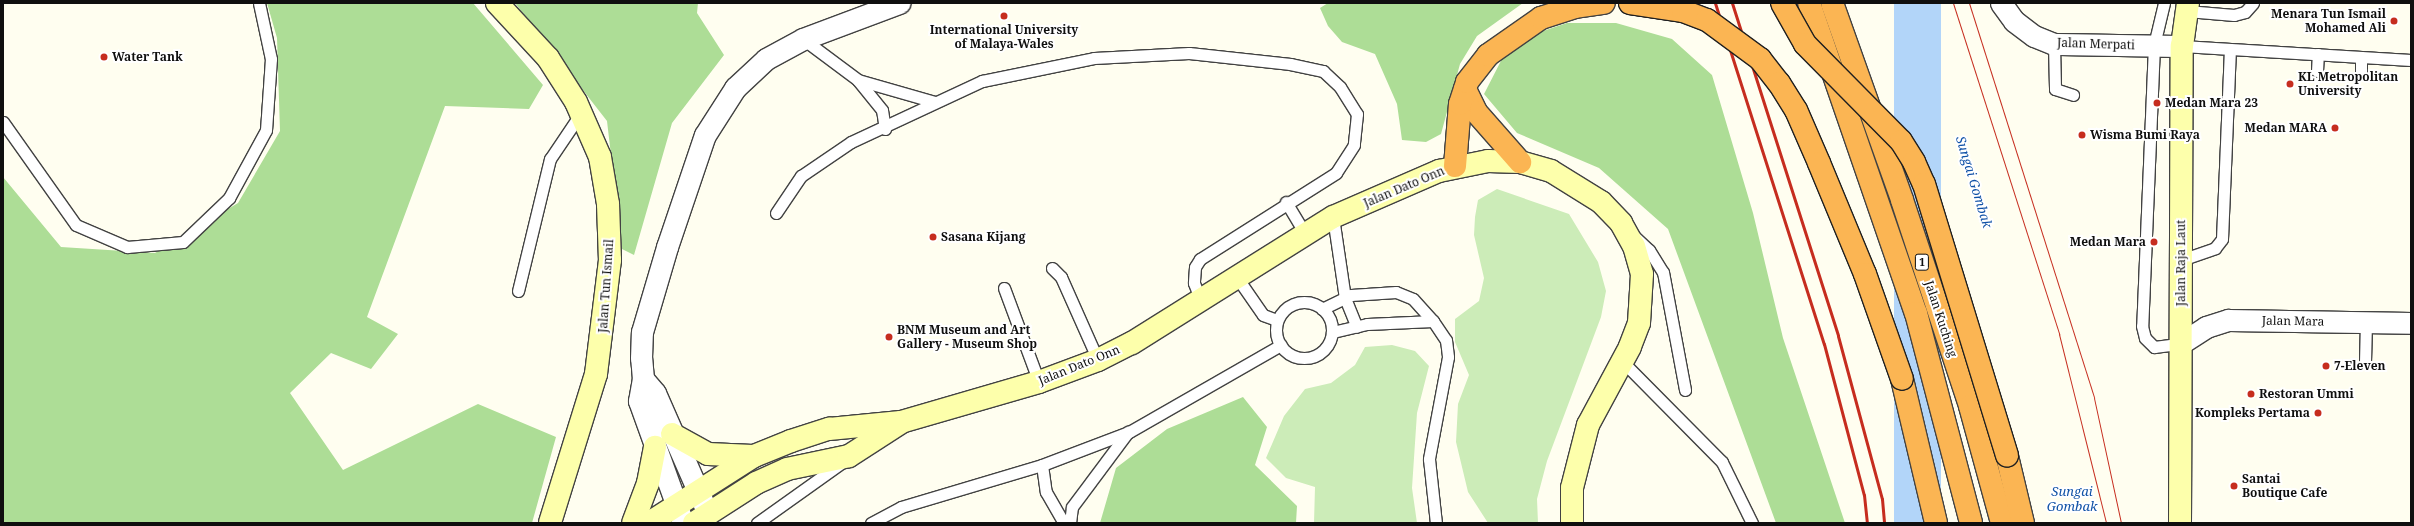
<!DOCTYPE html>
<html>
<head>
<meta charset="utf-8">
<style>
  body { margin:0 }
  #map { position:relative; width:2414px; height:526px; overflow:hidden; background:#fffef0; font-family:"Noto Serif",serif }
  div>[style] { position:absolute }
  .green>* { inset:0; background:#ccecb8 }
  .forest>* { inset:0; background:#addd96 }
  .water>* { inset:0; background:#b2d5f9; transform-origin:0 0 }
  .roads { filter:drop-shadow(1px 0 #424242) drop-shadow(-1px 0 #424242) drop-shadow(0 1px #424242) drop-shadow(0 -1px #424242) }
  .lane>* { height:11px; margin:-5.5px; padding:0 5.5px; transform-origin:5.5px; border-radius:5.5px; background:#fff }
  .lane>.ring { margin:-5.5px; padding:0; box-sizing:content-box; background:none; border:11px solid #fff; border-radius:50% }
  .street>* { height:21px; margin:-10.5px; padding:0 10.5px; transform-origin:10.5px; border-radius:10.5px; background:#fff }
  .secondary>* { height:22px; margin:-11px; padding:0 11px; transform-origin:11px; border-radius:11px; background:#fdffab }
  .highway>* { height:22px; margin:-11px; padding:0 11px; transform-origin:11px; border-radius:11px; background:#fbb553 }
  .tram>* { height:1px; margin:-0.5px; padding:0 0.5px; transform-origin:0.5px; border-radius:0.5px; background:#c62d1f }
  .rail>* { height:3px; margin:-1.5px; padding:0 1.5px; transform-origin:1.5px; border-radius:1.5px; background:#c62d1f }
  .bridges { filter:drop-shadow(1px 0 #202020) drop-shadow(-1px 0 #202020) drop-shadow(0 1px #202020) drop-shadow(0 -1px #202020) }
  .highway-bridge>* { height:22px; margin:-11px; padding:0 11px; transform-origin:11px; border-radius:11px; background:#fbb553 }
  .dots>* { width:11px; height:11px; translate:-50% -50%; box-sizing:border-box; border:2px solid #fff; border-radius:50% }
  span { translate:-50% -50%; white-space:nowrap; text-align:center; line-height:1.15; -webkit-text-stroke:4px #fff; paint-order:stroke }
  .shield-label span { padding:1px 3px; background:#fff; border:1px solid; border-radius:3px; -webkit-text-stroke-width:0 }
  .shield-label { font-size:11px; color:#0f0f0f; font-weight:700 }
  .poi-label { font-size:12px; color:#0f0f0f; font-weight:700 }
  .right { translate:-100% -50%; text-align:right }
  .left { translate:0 -50%; text-align:left }
  .street-label { font-size:12px; color:#0f0f0f }
  .water-label { font-size:13px; color:#1152a7; font-style:italic }
  .frame { position:absolute; inset:0; border:4px solid #0f0f0f; pointer-events:none }
</style>
</head>
<body>
<div id="map">
  <div class="green">
    <div style="clip-path:polygon(1497px 189px,1569px 214px,1598px 262px,1606px 291px,1601px 317px,1547px 461px,1537px 499px,1538px 523px,1488px 523px,1468px 492px,1456px 442px,1458px 404px,1469px 375px,1455px 342px,1455px 319px,1479px 301px,1484px 278px,1474px 235px,1475px 217px,1478px 200px)"></div>
    <div style="clip-path:polygon(1392px 345px,1415px 351px,1429px 366px,1417px 413px,1412px 488px,1417px 523px,1314px 523px,1315px 487px,1286px 478px,1266px 458px,1284px 416px,1305px 389px,1331px 383px,1355px 365px,1365px 347px)"></div>
  </div>
  <div class="forest">
    <div style="clip-path:polygon(267px 3px,473px 3px,543px 85px,529px 109px,445px 106px,367px 317px,398px 334px,371px 369px,331px 353px,290px 393px,343px 470px,478px 404px,556px 437px,532px 523px,3px 523px,3px 177px,61px 247px,155px 253px,238px 203px,280px 131px,277px 38px)"></div>
    <div style="clip-path:polygon(515px 3px,698px 3px,697px 13px,724px 55px,672px 123px,634px 255px,622px 249px,607px 121px)"></div>
    <div style="clip-path:polygon(1328px 3px,1523px 3px,1477px 36px,1460px 64px,1441px 134px,1426px 142px,1402px 140px,1397px 104px,1375px 54px,1342px 42px,1328px 26px,1320px 8px)"></div>
    <div style="clip-path:polygon(1567px 23px,1616px 23px,1672px 39px,1712px 75px,1753px 213px,1783px 338px,1845px 523px,1776px 523px,1668px 229px,1599px 168px,1517px 133px,1484px 94px,1504px 55px,1528px 36px)"></div>
    <div style="clip-path:polygon(1243px 397px,1267px 427px,1255px 465px,1297px 506px,1296px 523px,1100px 523px,1116px 468px,1167px 429px)"></div>
  </div>
  <div class="water">
    <div style="left:1894px;top:3px;width:47px;height:544px"></div>
  </div>
  <div class="roads">
    <div class="lane">
      <div style="left:2164px;top:3px;width:43px;rotate:103.4deg"></div>
      <div style="left:2154px;top:45px;width:281px;rotate:92.4deg"></div>
      <div style="left:2142px;top:326px;width:12px;rotate:76deg"></div>
      <div style="left:2145px;top:338px;width:13px;rotate:45deg"></div>
      <div style="left:2154px;top:347px;width:26px;rotate:-7deg"></div>
      <div style="left:2187px;top:11px;width:47px;rotate:4.9deg"></div>
      <div style="left:2234px;top:15px;width:11px;rotate:-15deg"></div>
      <div style="left:2245px;top:12px;width:12px;rotate:-48deg"></div>
      <div style="left:803px;top:39px;width:69px;rotate:36.7deg"></div>
      <div style="left:2054px;top:44px;width:45px;rotate:88.7deg"></div>
      <div style="left:2055px;top:89px;width:19px;rotate:18deg"></div>
      <div style="left:2182px;top:46px;width:229px;rotate:3.5deg"></div>
      <div style="left:2317px;top:71px;width:17px;rotate:-87deg"></div>
      <div style="left:2361px;top:73px;width:16px;rotate:-90deg"></div>
      <div style="left:3px;top:122px;width:126px;rotate:54.7deg"></div>
      <div style="left:76px;top:225px;width:56px;rotate:23.3deg"></div>
      <div style="left:127px;top:247px;width:56px;rotate:-5.1deg"></div>
      <div style="left:183px;top:242px;width:64px;rotate:-43.7deg"></div>
      <div style="left:229px;top:198px;width:77px;rotate:-61.4deg"></div>
      <div style="left:266px;top:130px;width:71px;rotate:-86deg"></div>
      <div style="left:271px;top:59px;width:57px;rotate:-102.1deg"></div>
      <div style="left:885px;top:129px;width:19px;rotate:-99deg"></div>
      <div style="left:882px;top:110px;width:38px;rotate:-129deg"></div>
      <div style="left:858px;top:80px;width:80px;rotate:15.9deg"></div>
      <div style="left:1286px;top:202px;width:37px;rotate:59deg"></div>
      <div style="left:776px;top:213px;width:45px;rotate:-56deg"></div>
      <div style="left:801px;top:176px;width:60px;rotate:-34.2deg"></div>
      <div style="left:851px;top:142px;width:145px;rotate:-25deg"></div>
      <div style="left:982px;top:81px;width:114px;rotate:-11.6deg"></div>
      <div style="left:1094px;top:58px;width:95px;rotate:-3deg"></div>
      <div style="left:1189px;top:53px;width:102px;rotate:6.2deg"></div>
      <div style="left:1290px;top:64px;width:34px;rotate:12deg"></div>
      <div style="left:1323px;top:71px;width:23px;rotate:43deg"></div>
      <div style="left:1340px;top:87px;width:32px;rotate:58deg"></div>
      <div style="left:1357px;top:114px;width:31px;rotate:96deg"></div>
      <div style="left:1354px;top:145px;width:33px;rotate:123deg"></div>
      <div style="left:1336px;top:173px;width:161px;rotate:147.7deg"></div>
      <div style="left:1200px;top:259px;width:9px;rotate:122deg"></div>
      <div style="left:1195px;top:267px;width:16px;rotate:94deg"></div>
      <div style="left:1194px;top:283px;width:17px;rotate:69deg"></div>
      <div style="left:1333px;top:217px;width:82px;rotate:81.6deg"></div>
      <div style="left:1345px;top:298px;width:31px;rotate:68deg"></div>
      <div style="left:1635px;top:237px;width:19px;rotate:43deg"></div>
      <div style="left:1649px;top:250px;width:26px;rotate:58deg"></div>
      <div style="left:1663px;top:272px;width:120px;rotate:79.4deg"></div>
      <div style="left:2181px;top:260px;width:36px;rotate:-19deg"></div>
      <div style="left:2215px;top:248px;width:11px;rotate:-52deg"></div>
      <div style="left:2222px;top:239px;width:190px;rotate:-87.6deg"></div>
      <div style="left:1052px;top:268px;width:13px;rotate:45deg"></div>
      <div style="left:1061px;top:277px;width:91px;rotate:66deg"></div>
      <div style="left:1236px;top:276px;width:47px;rotate:55.3deg"></div>
      <div style="left:1263px;top:315px;width:15px;rotate:20deg"></div>
      <div style="left:1004px;top:288px;width:100px;rotate:69.6deg"></div>
      <div style="left:518px;top:291px;width:136px;rotate:-76.4deg"></div>
      <div style="left:550px;top:159px;width:55px;rotate:-56deg"></div>
      <div class="ring" style="left:1276px;top:302px;width:45px;height:45px"></div>
      <div style="left:1322px;top:309px;width:32px;rotate:-26deg"></div>
      <div style="left:1351px;top:295px;width:45px;rotate:-3.8deg"></div>
      <div style="left:1396px;top:292px;width:18px;rotate:22deg"></div>
      <div style="left:1413px;top:299px;width:30px;rotate:48deg"></div>
      <div style="left:1433px;top:321px;width:66px;rotate:177.4deg"></div>
      <div style="left:1367px;top:324px;width:36px;rotate:167deg"></div>
      <div style="left:1433px;top:321px;width:23px;rotate:56deg"></div>
      <div style="left:1446px;top:340px;width:17px;rotate:83deg"></div>
      <div style="left:1448px;top:357px;width:104px;rotate:100.6deg"></div>
      <div style="left:1429px;top:459px;width:64px;rotate:83.8deg"></div>
      <div style="left:1622px;top:361px;width:142px;rotate:45.3deg"></div>
      <div style="left:1722px;top:462px;width:68px;rotate:63.8deg"></div>
      <div style="left:2365px;top:362px;width:40px;rotate:-88.6deg"></div>
      <div style="left:1042px;top:465px;width:27px;rotate:82deg"></div>
      <div style="left:1046px;top:492px;width:36px;rotate:60deg"></div>
      <div style="left:757px;top:523px;width:103px;rotate:-35.5deg"></div>
      <div style="left:871px;top:523px;width:34px;rotate:-28deg"></div>
      <div style="left:901px;top:507px;width:147px;rotate:-16.6deg"></div>
      <div style="left:1042px;top:465px;width:93px;rotate:-20.8deg"></div>
      <div style="left:1129px;top:432px;width:175px;rotate:-29.8deg"></div>
      <div style="left:1070px;top:523px;width:16px;rotate:-83deg"></div>
      <div style="left:1072px;top:507px;width:94px;rotate:-53.3deg"></div>
    </div>
    <div class="street">
      <div style="left:2001px;top:3px;width:22px;rotate:54deg"></div>
      <div style="left:2014px;top:21px;width:25px;rotate:37deg"></div>
      <div style="left:2034px;top:36px;width:22px;rotate:22deg"></div>
      <div style="left:2054px;top:44px;width:128px;rotate:0.9deg"></div>
      <div style="left:2180px;top:344px;width:31px;rotate:-33deg"></div>
      <div style="left:2206px;top:327px;width:23px;rotate:-18deg"></div>
      <div style="left:2228px;top:320px;width:183px;rotate:0.9deg"></div>
      <div style="left:643px;top:379px;width:18px;rotate:49deg"></div>
      <div style="left:655px;top:393px;width:132px;rotate:66.3deg"></div>
      <div style="left:683px;top:523px;width:130px;rotate:-109.8deg"></div>
      <div style="left:639px;top:401px;width:22px;rotate:-80deg"></div>
      <div style="left:643px;top:379px;width:21px;rotate:-95deg"></div>
      <div style="left:641px;top:358px;width:26px;rotate:-88deg"></div>
      <div style="left:642px;top:332px;width:89px;rotate:-73.6deg"></div>
      <div style="left:667px;top:247px;width:118px;rotate:-71.3deg"></div>
      <div style="left:705px;top:135px;width:56px;rotate:-57.4deg"></div>
      <div style="left:735px;top:88px;width:42px;rotate:-43.1deg"></div>
      <div style="left:766px;top:59px;width:42px;rotate:-28.4deg"></div>
      <div style="left:803px;top:39px;width:103px;rotate:-20.6deg"></div>
    </div>
    <div class="secondary">
      <div style="left:497px;top:3px;width:75px;rotate:47.2deg"></div>
      <div style="left:548px;top:58px;width:52px;rotate:57.5deg"></div>
      <div style="left:576px;top:102px;width:60px;rotate:66.4deg"></div>
      <div style="left:600px;top:157px;width:48px;rotate:80.3deg"></div>
      <div style="left:608px;top:204px;width:56px;rotate:88deg"></div>
      <div style="left:610px;top:260px;width:115px;rotate:97deg"></div>
      <div style="left:596px;top:374px;width:156px;rotate:107.2deg"></div>
      <div style="left:672px;top:434px;width:41px;rotate:29.1deg"></div>
      <div style="left:708px;top:454px;width:45px;rotate:2.5deg"></div>
      <div style="left:633px;top:523px;width:43px;rotate:-69.4deg"></div>
      <div style="left:648px;top:483px;width:37px;rotate:-79deg"></div>
      <div style="left:649px;top:523px;width:125px;rotate:-32.5deg"></div>
      <div style="left:754px;top:456px;width:40px;rotate:-22deg"></div>
      <div style="left:791px;top:441px;width:40px;rotate:-18deg"></div>
      <div style="left:829px;top:429px;width:72px;rotate:-5.6deg"></div>
      <div style="left:901px;top:422px;width:144px;rotate:-16.2deg"></div>
      <div style="left:1039px;top:382px;width:63px;rotate:-20.4deg"></div>
      <div style="left:1098px;top:360px;width:38px;rotate:-27deg"></div>
      <div style="left:1132px;top:343px;width:237px;rotate:-32.1deg"></div>
      <div style="left:1333px;top:217px;width:116px;rotate:-23.5deg"></div>
      <div style="left:1439px;top:171px;width:50px;rotate:-11.5deg"></div>
      <div style="left:1488px;top:161px;width:32px;rotate:2deg"></div>
      <div style="left:1520px;top:162px;width:32px;rotate:16deg"></div>
      <div style="left:1551px;top:171px;width:59px;rotate:31.8deg"></div>
      <div style="left:1601px;top:202px;width:29px;rotate:46deg"></div>
      <div style="left:1621px;top:223px;width:26px;rotate:61deg"></div>
      <div style="left:1634px;top:246px;width:29px;rotate:74deg"></div>
      <div style="left:1642px;top:274px;width:49px;rotate:93.5deg"></div>
      <div style="left:1639px;top:323px;width:26px;rotate:111deg"></div>
      <div style="left:1630px;top:347px;width:89px;rotate:118.3deg"></div>
      <div style="left:1588px;top:425px;width:65px;rotate:104.3deg"></div>
      <div style="left:1572px;top:488px;width:35px;rotate:90deg"></div>
      <div style="left:694px;top:523px;width:74px;rotate:-32.8deg"></div>
      <div style="left:756px;top:483px;width:34px;rotate:-24deg"></div>
      <div style="left:787px;top:469px;width:63px;rotate:-11.8deg"></div>
      <div style="left:849px;top:456px;width:61px;rotate:-32.9deg"></div>
      <div style="left:2180px;top:523px;width:477px;rotate:-89.8deg"></div>
      <div style="left:2182px;top:46px;width:43px;rotate:-82.1deg"></div>
    </div>
    <div class="highway">
      <div style="left:1809px;top:3px;width:328px;rotate:71deg"></div>
      <div style="left:1916px;top:313px;width:217px;rotate:75.3deg"></div>
      <div style="left:1832px;top:3px;width:209px;rotate:70.4deg"></div>
      <div style="left:1902px;top:200px;width:217px;rotate:71.7deg"></div>
      <div style="left:1970px;top:406px;width:121px;rotate:74.7deg"></div>
      <div style="left:1465px;top:89px;width:25px;rotate:64deg"></div>
      <div style="left:1476px;top:112px;width:67px;rotate:48.7deg"></div>
      <div style="left:1455px;top:166px;width:62px;rotate:-85.4deg"></div>
      <div style="left:1460px;top:104px;width:23px;rotate:-72deg"></div>
      <div style="left:1467px;top:82px;width:34px;rotate:-52deg"></div>
      <div style="left:1488px;top:55px;width:65px;rotate:-34.9deg"></div>
      <div style="left:1541px;top:18px;width:35px;rotate:-18deg"></div>
      <div style="left:1574px;top:7px;width:30px;rotate:-8deg"></div>
      <div style="left:1902px;top:379px;width:148px;rotate:76.7deg"></div>
      <div style="left:2007px;top:456px;width:69px;rotate:76.6deg"></div>
    </div>
  </div>
  <div class="tram">
    <div style="left:1953px;top:3px;width:348px;rotate:72.2deg"></div>
    <div style="left:2059px;top:334px;width:195px;rotate:76deg"></div>
    <div style="left:1969px;top:3px;width:414px;rotate:72.4deg"></div>
    <div style="left:2094px;top:398px;width:128px;rotate:77.8deg"></div>
  </div>
  <div class="rail">
    <div style="left:1715px;top:3px;width:358px;rotate:72.3deg"></div>
    <div style="left:1824px;top:344px;width:156px;rotate:75.2deg"></div>
    <div style="left:1864px;top:495px;width:28px;rotate:84deg"></div>
    <div style="left:1732px;top:3px;width:349px;rotate:72.3deg"></div>
    <div style="left:1838px;top:336px;width:169px;rotate:74.9deg"></div>
    <div style="left:1882px;top:499px;width:24px;rotate:85deg"></div>
  </div>
  <div class="bridges">
    <div class="highway-bridge">
      <div style="left:1630px;top:3px;width:54px;rotate:8.6deg"></div>
      <div style="left:1683px;top:11px;width:26px;rotate:21deg"></div>
      <div style="left:1707px;top:20px;width:66px;rotate:36.3deg"></div>
      <div style="left:1760px;top:59px;width:31px;rotate:52deg"></div>
      <div style="left:1779px;top:83px;width:32px;rotate:58deg"></div>
      <div style="left:1796px;top:110px;width:58px;rotate:66.5deg"></div>
      <div style="left:1819px;top:163px;width:120px;rotate:67.5deg"></div>
      <div style="left:1865px;top:274px;width:111px;rotate:70.6deg"></div>
      <div style="left:1782px;top:3px;width:47px;rotate:60.7deg"></div>
      <div style="left:1805px;top:44px;width:136px;rotate:45.3deg"></div>
      <div style="left:1901px;top:141px;width:25px;rotate:58deg"></div>
      <div style="left:1914px;top:162px;width:24px;rotate:66deg"></div>
      <div style="left:1924px;top:184px;width:284px;rotate:73deg"></div>
    </div>
  </div>
  <div class="dots">
    <div style="left:1004px;top:16px;background:#c62d1f"></div>
    <div style="left:2394px;top:21px;background:#c62d1f"></div>
    <div style="left:104px;top:57px;background:#c62d1f"></div>
    <div style="left:2290px;top:84px;background:#c62d1f"></div>
    <div style="left:2157px;top:103px;background:#c62d1f"></div>
    <div style="left:2335px;top:128px;background:#c62d1f"></div>
    <div style="left:2082px;top:135px;background:#c62d1f"></div>
    <div style="left:933px;top:237px;background:#c62d1f"></div>
    <div style="left:2154px;top:242px;background:#c62d1f"></div>
    <div style="left:889px;top:337px;background:#c62d1f"></div>
    <div style="left:2326px;top:366px;background:#c62d1f"></div>
    <div style="left:2251px;top:394px;background:#c62d1f"></div>
    <div style="left:2318px;top:413px;background:#c62d1f"></div>
    <div style="left:2234px;top:486px;background:#c62d1f"></div>
  </div>
  <div class="shield-label">
    <span style="left:1922px;top:262px">1</span>
  </div>
  <div class="poi-label">
    <span class="right" style="left:2386px;top:21px">Menara Tun Ismail<br>Mohamed Ali</span>
    <span style="left:1004px;top:37px">International University<br>of Malaya-Wales</span>
    <span class="left" style="left:112px;top:57px">Water Tank</span>
    <span class="left" style="left:2298px;top:84px">KL Metropolitan<br>University</span>
    <span class="left" style="left:2165px;top:103px">Medan Mara 23</span>
    <span class="right" style="left:2327px;top:128px">Medan MARA</span>
    <span class="left" style="left:2090px;top:135px">Wisma Bumi Raya</span>
    <span class="left" style="left:941px;top:237px">Sasana Kijang</span>
    <span class="right" style="left:2146px;top:242px">Medan Mara</span>
    <span class="left" style="left:897px;top:337px">BNM Museum and Art<br>Gallery - Museum Shop</span>
    <span class="left" style="left:2334px;top:366px">7-Eleven</span>
    <span class="left" style="left:2259px;top:394px">Restoran Ummi</span>
    <span class="right" style="left:2310px;top:413px">Kompleks Pertama</span>
    <span class="left" style="left:2242px;top:486px">Santai<br>Boutique Cafe</span>
  </div>
  <div class="street-label">
    <span style="left:2096px;top:44px;rotate:2deg">Jalan Merpati</span>
    <span style="left:1404px;top:187px;rotate:-23deg">Jalan Dato Onn</span>
    <span style="left:2181px;top:263px;rotate:-90deg">Jalan Raja Laut</span>
    <span style="left:606px;top:286px;rotate:-86deg">Jalan Tun Ismail</span>
    <span style="left:1941px;top:319px;rotate:72deg">Jalan Kuching</span>
    <span style="left:2293px;top:321px;rotate:1deg">Jalan Mara</span>
    <span style="left:1079px;top:365px;rotate:-22deg">Jalan Dato Onn</span>
  </div>
  <div class="water-label">
    <span style="left:1974px;top:182px;rotate:73deg">Sungai Gombak</span>
    <span style="left:2072px;top:499px">Sungai<br>Gombak</span>
  </div>
  <div class="frame"></div>
</div>
</body>
</html>
